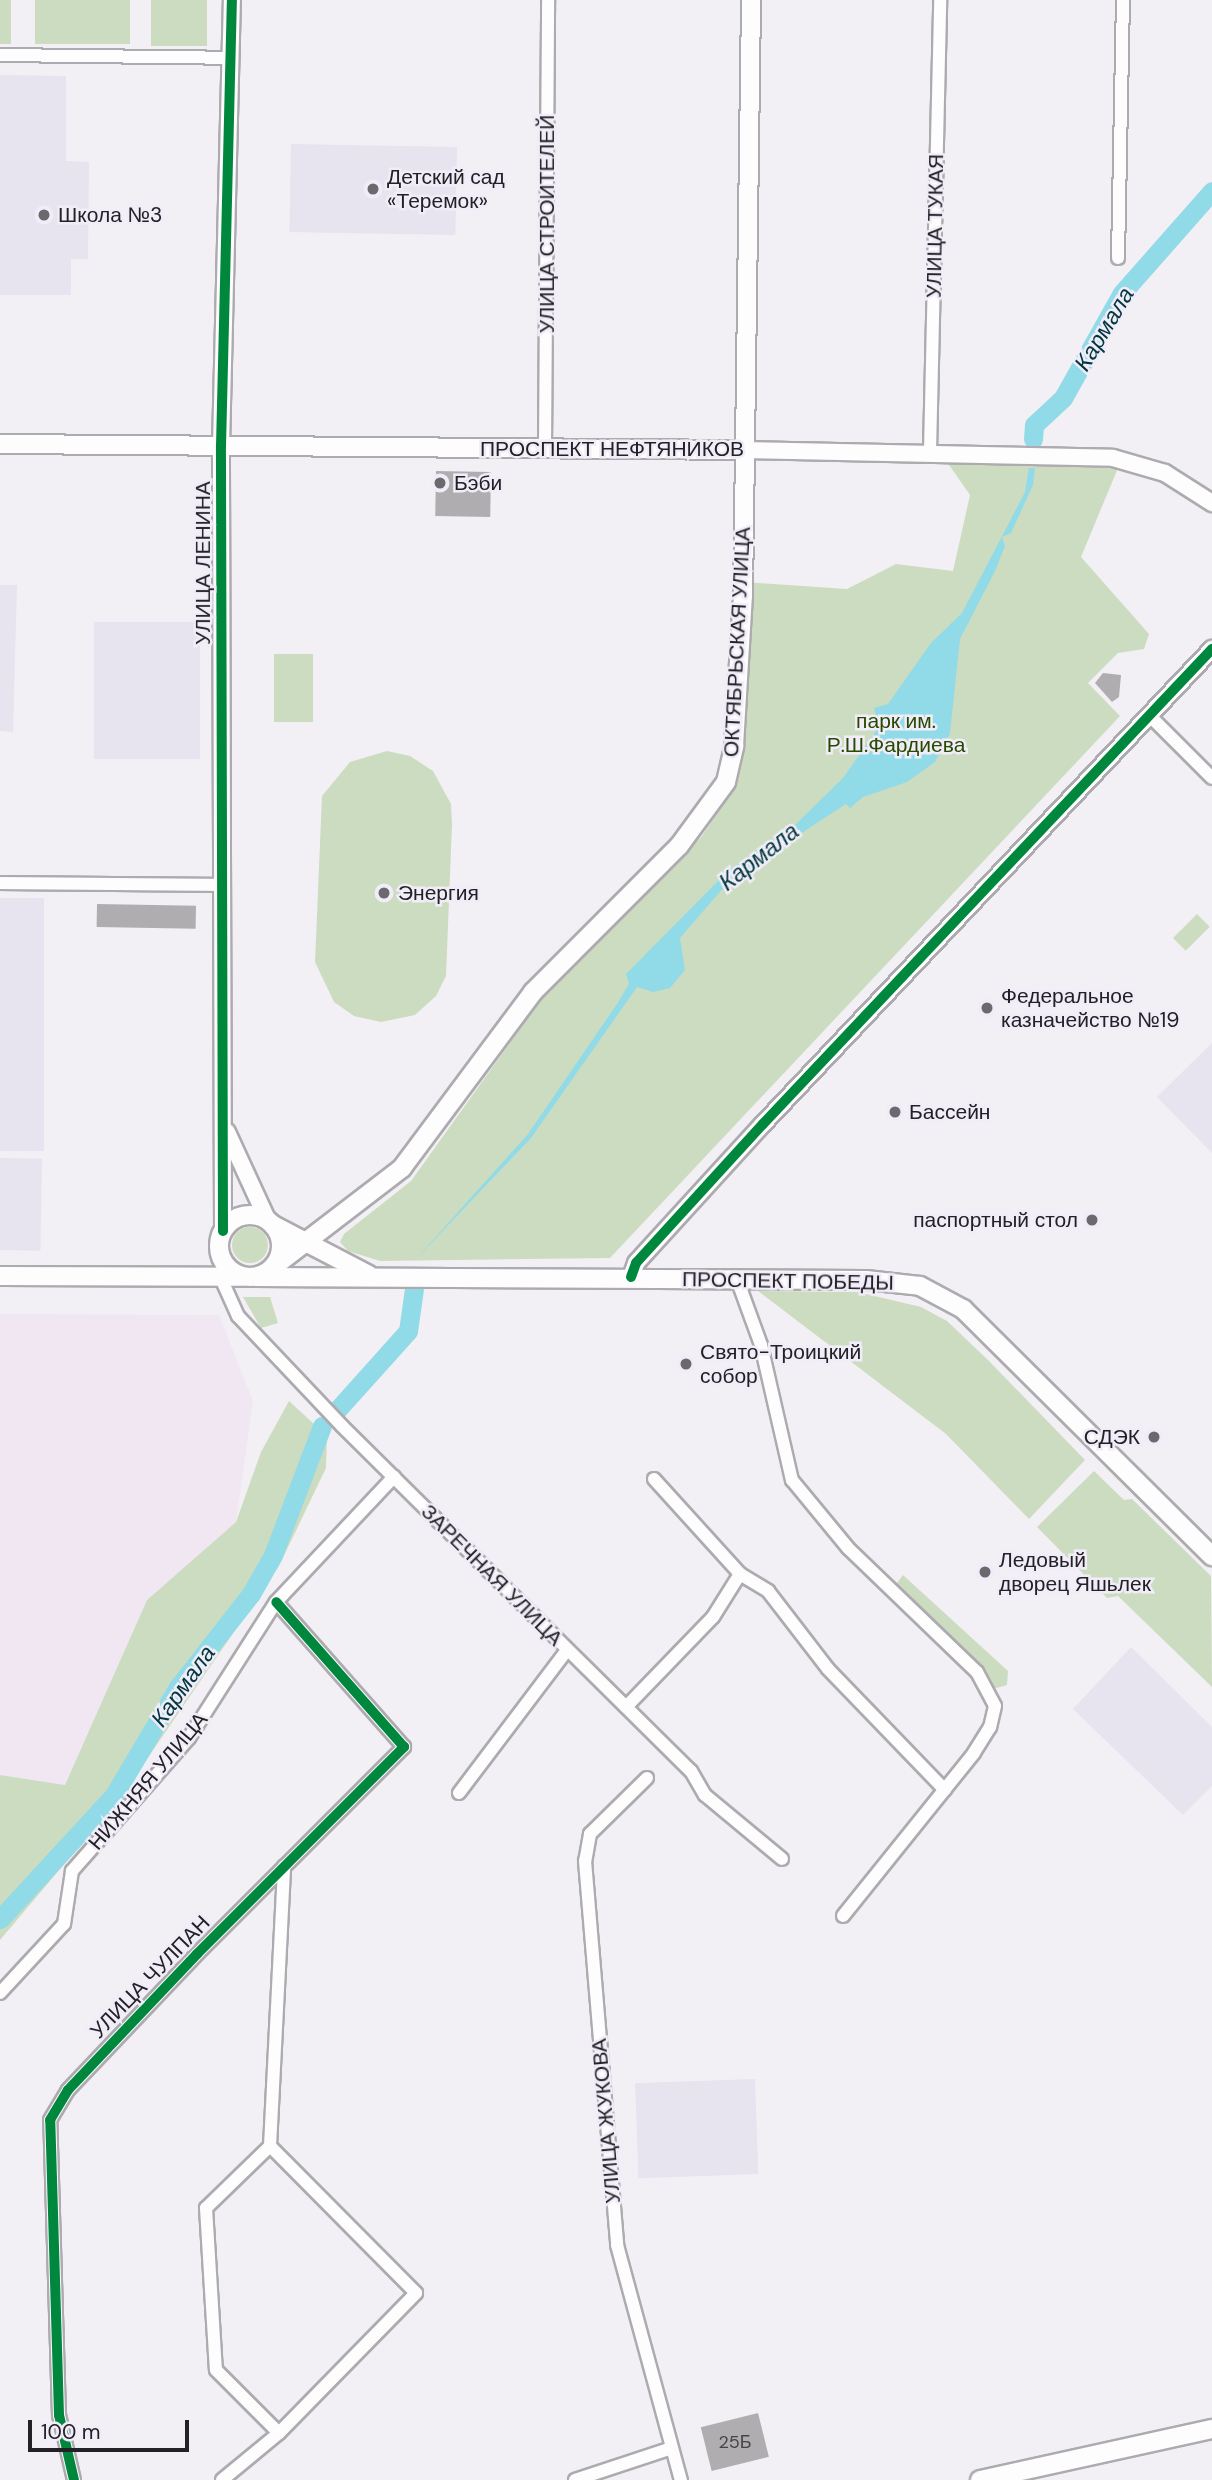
<!DOCTYPE html>
<html>
<head>
<meta charset="utf-8">
<style>
  body { margin:0 }
  #map { position:relative; width:1212px; height:2480px; overflow:hidden; background:#f2f0f5; font-family:"DM Sans",sans-serif }
  div>[style] { position:absolute }
  .industrial>* { inset:0; background:#f0e7f3 }
  .built>* { inset:0; background:#e7e3ef; transform-origin:0 0 }
  .green>* { inset:0; background:#ccdcc0; transform-origin:0 0 }
  .round { border-radius:50% }
  .water>* { inset:0; background:#91dae8 }
  .river>* { height:19px; margin:-9.5px; padding:0 9.5px; transform-origin:9.5px; border-radius:9.5px; background:#91dae8 }
  .building>* { inset:0; background:#b0adb0; transform-origin:0 0 }
  .roads { filter:drop-shadow(2px 0 #adabaf) drop-shadow(-2px 0 #adabaf) drop-shadow(0 2px #adabaf) drop-shadow(0 -2px #adabaf) }
  .minor>* { height:12px; margin:-6px; padding:0 6px; transform-origin:6px; border-radius:6px; background:#fdfdfe }
  .tertiary>* { height:16px; margin:-8px; padding:0 8px; transform-origin:8px; border-radius:8px; background:#fdfdfe }
  .secondary>* { height:18px; margin:-9px; padding:0 9px; transform-origin:9px; border-radius:9px; background:#fdfdfe }
  .secondary>.ring { margin:-9px; padding:0; box-sizing:content-box; background:none; border:18px solid #fdfdfe; border-radius:50% }
  .cycleway>* { height:10px; margin:-5px; padding:0 5px; transform-origin:5px; border-radius:5px; background:#00873e }
  .dots>* { width:19px; height:19px; translate:-50% -50%; box-sizing:border-box; border:4px solid #f1edf8; border-radius:50% }
  span { translate:-50% -50%; white-space:nowrap; text-align:center; line-height:1.15; -webkit-text-stroke:5px #f1edf8; paint-order:stroke }
  .number-label { font-size:18px; color:#464448 }
  .number-label span { -webkit-text-stroke-width:0 }
  .poi-label { font-size:21px; color:#232125 }
  .left { translate:0 -50%; text-align:left }
  .right { translate:-100% -50%; text-align:right }
  .street-label { font-size:21px; color:#232125 }
  .park-label { font-size:21px; color:#284a00 }
  .water-label { font-size:23px; color:#02373e; font-style:italic }
  .scale { position:absolute; left:28px; top:2420px; width:161px; height:32px; box-sizing:border-box; border:4px solid #232125; border-top:0; padding-left:9px; font-size:21px; line-height:24px; white-space:nowrap; color:#232125; -webkit-text-stroke:5px #f1edf8; paint-order:stroke }
</style>
</head>
<body>
<div id="map">
  <div class="industrial">
    <div style="clip-path:polygon(0 1314px,219px 1315px,253px 1401px,236px 1522px,147px 1600px,65px 1785px,0 1775px)"></div>
  </div>
  <div class="built">
    <div style="clip-path:polygon(0 75px,66px 76px,66px 161px,89px 162px,88px 259px,71px 259px,71px 295px,0 295px)"></div>
    <div style="left:291px;top:144px;width:166px;height:88px;rotate:1deg"></div>
    <div style="clip-path:polygon(0 585px,17px 585px,13px 732px,0 731px)"></div>
    <div style="left:94px;top:622px;width:106px;height:137px"></div>
    <div style="left:0;top:898px;width:44px;height:253px"></div>
    <div style="clip-path:polygon(1212px 1043px,1212px 1153px,1157px 1097px)"></div>
    <div style="left:0;top:1158px;width:42px;height:92px;rotate:1deg"></div>
    <div style="clip-path:polygon(1131px 1647px,1212px 1727px,1212px 1786px,1183px 1815px,1073px 1709px)"></div>
    <div style="left:755px;top:2079px;width:95px;height:120px;rotate:88deg"></div>
  </div>
  <div class="green">
    <div style="left:0;top:0;width:11px;height:44px"></div>
    <div style="left:35px;top:0;width:95px;height:44px"></div>
    <div style="left:151px;top:0;width:56px;height:46px"></div>
    <div style="clip-path:polygon(947px 462px,1118px 468px,1081px 557px,1149px 634px,1144px 649px,1118px 653px,1088px 683px,1120px 716px,610px 1258px,380px 1261px,348px 1251px,340px 1242px,344px 1234px,411px 1181px,542px 998px,702px 836px,732px 791px,744px 739px,742px 582px,847px 589px,896px 564px,953px 571px,970px 495px)"></div>
    <div style="left:274px;top:654px;width:39px;height:68px"></div>
    <div style="clip-path:polygon(387px 751px,410px 756px,433px 771px,451px 804px,452px 824px,446px 976px,436px 996px,415px 1015px,381px 1022px,354px 1016px,334px 1002px,315px 962px,322px 796px,350px 762px)"></div>
    <div style="left:1197px;top:914px;width:18px;height:34px;rotate:45deg"></div>
    <div class="round" style="left:232px;top:1227px;width:36px;height:36px"></div>
    <div style="clip-path:polygon(758px 1291px,858px 1292px,921px 1307px,947px 1321px,988px 1360px,1085px 1460px,1029px 1519px,946px 1434px)"></div>
    <div style="clip-path:polygon(243px 1297px,270px 1297px,278px 1323px,261px 1328px)"></div>
    <div style="clip-path:polygon(289px 1401px,327px 1436px,326px 1468px,279px 1566px,121px 1797px,0 1940px,0 1775px,65px 1785px,147px 1600px,236px 1522px,261px 1452px)"></div>
    <div style="clip-path:polygon(1094px 1471px,1124px 1500px,1132px 1499px,1211px 1576px,1212px 1687px,1118px 1596px,1107px 1598px,1037px 1527px)"></div>
    <div style="clip-path:polygon(903px 1575px,1008px 1671px,1007px 1685px,993px 1689px,894px 1587px)"></div>
  </div>
  <div class="water">
    <div style="clip-path:polygon(1029px 468px,1035px 468px,1033px 485px,1011px 533px,1002px 537px,1005px 546px,995px 571px,960px 639px,950px 733px,935px 762px,907px 782px,863px 797px,850px 808px,846px 804px,731px 879px,680px 938px,685px 970px,670px 988px,653px 992px,637px 987px,531px 1138px,415px 1260px,528px 1134px,617px 1004px,629px 984px,626px 974px,728px 871px,794px 826px,843px 778px,879px 727px,874px 708px,888px 704px,931px 643px,962px 613px,1025px 492px)"></div>
  </div>
  <div class="river">
    <div style="left:1033px;top:439px;width:14px;rotate:-86deg"></div>
    <div style="left:1034px;top:425px;width:40px;rotate:-43deg"></div>
    <div style="left:1063px;top:398px;width:120px;rotate:-60.7deg"></div>
    <div style="left:1122px;top:293px;width:136px;rotate:-48.6deg"></div>
    <div style="left:338px;top:1409px;width:105px;rotate:-48.1deg"></div>
    <div style="left:408px;top:1331px;width:42px;rotate:-81.9deg"></div>
    <div style="left:0;top:1919px;width:168px;rotate:-47.4deg"></div>
    <div style="left:114px;top:1795px;width:126px;rotate:-59.3deg"></div>
    <div style="left:178px;top:1687px;width:118px;rotate:-51.9deg"></div>
    <div style="left:251px;top:1594px;width:45px;rotate:-60.6deg"></div>
    <div style="left:273px;top:1555px;width:138px;rotate:-69.2deg"></div>
  </div>
  <div class="building">
    <div style="left:436px;top:471px;width:55px;height:45px;rotate:1deg"></div>
    <div style="clip-path:polygon(1103px 673px,1121px 675px,1119px 697px,1112px 702px,1095px 683px)"></div>
    <div style="left:97px;top:904px;width:99px;height:23px;rotate:1deg"></div>
    <div style="left:758px;top:2413px;width:45px;height:59px;rotate:76deg"></div>
  </div>
  <div class="roads">
    <div class="minor">
      <div style="left:0;top:55px;width:232px;rotate:0.7deg"></div>
      <div style="left:1118px;top:258px;width:258px;rotate:-88.9deg"></div>
      <div style="left:545px;top:448px;width:448px;rotate:-89.6deg"></div>
      <div style="left:930px;top:451px;width:451px;rotate:-88.7deg"></div>
      <div style="left:1151px;top:717px;width:86px;rotate:45deg"></div>
      <div style="left:0;top:883px;width:224px;rotate:0.5deg"></div>
      <div style="left:220px;top:1276px;width:44px;rotate:65.8deg"></div>
      <div style="left:238px;top:1316px;width:151px;rotate:46.6deg"></div>
      <div style="left:342px;top:1426px;width:491px;rotate:44.7deg"></div>
      <div style="left:691px;top:1771px;width:28px;rotate:60deg"></div>
      <div style="left:705px;top:1795px;width:100px;rotate:39.7deg"></div>
      <div style="left:737px;top:1279px;width:70px;rotate:70deg"></div>
      <div style="left:761px;top:1345px;width:139px;rotate:77.1deg"></div>
      <div style="left:792px;top:1480px;width:88px;rotate:50.5deg"></div>
      <div style="left:848px;top:1548px;width:179px;rotate:43.9deg"></div>
      <div style="left:977px;top:1672px;width:38px;rotate:62deg"></div>
      <div style="left:995px;top:1706px;width:22px;rotate:103deg"></div>
      <div style="left:990px;top:1727px;width:31px;rotate:122deg"></div>
      <div style="left:974px;top:1753px;width:209px;rotate:128.8deg"></div>
      <div style="left:654px;top:1479px;width:128px;rotate:47.8deg"></div>
      <div style="left:740px;top:1574px;width:33px;rotate:31deg"></div>
      <div style="left:768px;top:1591px;width:98px;rotate:52.4deg"></div>
      <div style="left:828px;top:1669px;width:168px;rotate:46deg"></div>
      <div style="left:626px;top:1707px;width:125px;rotate:-46deg"></div>
      <div style="left:713px;top:1617px;width:51px;rotate:-57.9deg"></div>
      <div style="left:647px;top:1778px;width:80px;rotate:135.5deg"></div>
      <div style="left:590px;top:1834px;width:27px;rotate:100deg"></div>
      <div style="left:585px;top:1861px;width:385px;rotate:85.2deg"></div>
      <div style="left:617px;top:2245px;width:244px;rotate:74.8deg"></div>
      <div style="left:459px;top:1793px;width:179px;rotate:-52.9deg"></div>
      <div style="left:0;top:1993px;width:94px;rotate:-47.2deg"></div>
      <div style="left:64px;top:1924px;width:54px;rotate:-81.4deg"></div>
      <div style="left:72px;top:1871px;width:177px;rotate:-48.7deg"></div>
      <div style="left:189px;top:1738px;width:161px;rotate:-57.4deg"></div>
      <div style="left:276px;top:1602px;width:172px;rotate:-46.7deg"></div>
      <div style="left:270px;top:2146px;width:89px;rotate:135.9deg"></div>
      <div style="left:206px;top:2208px;width:162px;rotate:86.5deg"></div>
      <div style="left:216px;top:2370px;width:89px;rotate:45deg"></div>
      <div style="left:74px;top:2480px;width:67px;rotate:-103deg"></div>
      <div style="left:59px;top:2415px;width:295px;rotate:-91.7deg"></div>
      <div style="left:50px;top:2120px;width:35px;rotate:-59deg"></div>
      <div style="left:68px;top:2090px;width:187px;rotate:-46.5deg"></div>
      <div style="left:197px;top:1954px;width:293px;rotate:-45deg"></div>
      <div style="left:404px;top:1747px;width:193px;rotate:-131.4deg"></div>
      <div style="left:222px;top:2480px;width:74px;rotate:-39.5deg"></div>
      <div style="left:279px;top:2433px;width:196px;rotate:-45.6deg"></div>
      <div style="left:416px;top:2293px;width:207px;rotate:-134.8deg"></div>
      <div style="left:270px;top:2146px;width:280px;rotate:-87.1deg"></div>
      <div style="left:575px;top:2480px;width:102px;rotate:-18.3deg"></div>
    </div>
    <div class="tertiary">
      <div style="left:744px;top:450px;width:369px;rotate:1.2deg"></div>
      <div style="left:1113px;top:458px;width:54px;rotate:16.1deg"></div>
      <div style="left:1165px;top:473px;width:56px;rotate:32.6deg"></div>
      <div style="left:227px;top:1132px;width:98px;rotate:65.3deg"></div>
      <div style="left:223px;top:1231px;width:785px;rotate:-90.15deg"></div>
      <div style="left:221px;top:446px;width:446px;rotate:-88.6deg"></div>
      <div style="left:631px;top:1277px;width:15px;rotate:-70deg"></div>
      <div style="left:636px;top:1263px;width:188px;rotate:-47.6deg"></div>
      <div style="left:763px;top:1124px;width:654px;rotate:-46.61deg"></div>
    </div>
    <div class="secondary">
      <div style="left:0;top:444px;width:744px;rotate:0.46deg"></div>
      <div class="ring" style="left:219px;top:1215px;width:44px;height:44px"></div>
      <div style="left:273px;top:1225px;width:108px;rotate:27.5deg"></div>
      <div style="left:273px;top:1267px;width:163px;rotate:-37.5deg"></div>
      <div style="left:402px;top:1168px;width:219px;rotate:-53.3deg"></div>
      <div style="left:533px;top:992px;width:206px;rotate:-45deg"></div>
      <div style="left:679px;top:846px;width:79px;rotate:-53.7deg"></div>
      <div style="left:726px;top:782px;width:37px;rotate:-77deg"></div>
      <div style="left:734px;top:746px;width:150px;rotate:-86.6deg"></div>
      <div style="left:743px;top:596px;width:596px;rotate:-89.23deg"></div>
      <div style="left:0;top:1276px;width:243px;rotate:0.2deg"></div>
      <div style="left:256px;top:1277px;width:610px;rotate:0.28deg"></div>
      <div style="left:866px;top:1280px;width:54px;rotate:6.3deg"></div>
      <div style="left:920px;top:1286px;width:49px;rotate:28.1deg"></div>
      <div style="left:963px;top:1309px;width:351px;rotate:44.8deg"></div>
      <div style="left:980px;top:2480px;width:238px;rotate:-12.4deg"></div>
    </div>
  </div>
  <div class="cycleway">
    <div style="left:223px;top:1231px;width:785px;rotate:-90.15deg"></div>
    <div style="left:221px;top:446px;width:446px;rotate:-88.6deg"></div>
    <div style="left:631px;top:1277px;width:15px;rotate:-70deg"></div>
    <div style="left:636px;top:1263px;width:188px;rotate:-47.6deg"></div>
    <div style="left:763px;top:1124px;width:654px;rotate:-46.61deg"></div>
    <div style="left:74px;top:2480px;width:67px;rotate:-103deg"></div>
    <div style="left:59px;top:2415px;width:295px;rotate:-91.7deg"></div>
    <div style="left:50px;top:2120px;width:35px;rotate:-59deg"></div>
    <div style="left:68px;top:2090px;width:187px;rotate:-46.5deg"></div>
    <div style="left:197px;top:1954px;width:293px;rotate:-45deg"></div>
    <div style="left:404px;top:1747px;width:193px;rotate:-131.4deg"></div>
  </div>
  <div class="dots">
    <div style="left:373px;top:189px;background:#6b696e"></div>
    <div style="left:44px;top:215px;background:#6b696e"></div>
    <div style="left:440px;top:483px;background:#6b696e"></div>
    <div style="left:384px;top:893px;background:#6b696e"></div>
    <div style="left:987px;top:1008px;background:#6b696e"></div>
    <div style="left:895px;top:1112px;background:#6b696e"></div>
    <div style="left:1092px;top:1220px;background:#6b696e"></div>
    <div style="left:686px;top:1364px;background:#6b696e"></div>
    <div style="left:1154px;top:1437px;background:#6b696e"></div>
    <div style="left:985px;top:1572px;background:#6b696e"></div>
  </div>
  <div class="number-label">
    <span style="left:735px;top:2442px">25Б</span>
  </div>
  <div class="poi-label">
    <span class="left" style="left:387px;top:189px">Детский сад<br>«Теремок»</span>
    <span class="left" style="left:58px;top:215px">Школа №3</span>
    <span class="left" style="left:454px;top:483px">Бэби</span>
    <span class="left" style="left:398px;top:893px">Энергия</span>
    <span class="left" style="left:1001px;top:1008px">Федеральное<br>казначейство №19</span>
    <span class="left" style="left:909px;top:1112px">Бассейн</span>
    <span class="right" style="left:1078px;top:1220px">паспортный стол</span>
    <span class="left" style="left:700px;top:1364px">Свято-Троицкий<br>собор</span>
    <span class="right" style="left:1140px;top:1437px">СДЭК</span>
    <span class="left" style="left:999px;top:1572px">Ледовый<br>дворец Яшьлек</span>
  </div>
  <div class="street-label">
    <span style="left:547px;top:224px;rotate:-90deg">УЛИЦА СТРОИТЕЛЕЙ</span>
    <span style="left:935px;top:226px;rotate:-89deg">УЛИЦА ТУКАЯ</span>
    <span style="left:612px;top:449px">ПРОСПЕКТ НЕФТЯНИКОВ</span>
    <span style="left:203px;top:563px;rotate:-90deg">УЛИЦА ЛЕНИНА</span>
    <span style="left:737px;top:642px;rotate:-87deg">ОКТЯБРЬСКАЯ УЛИЦА</span>
    <span style="left:788px;top:1281px;rotate:1deg">ПРОСПЕКТ ПОБЕДЫ</span>
    <span style="left:492px;top:1575px;rotate:45deg">ЗАРЕЧНАЯ УЛИЦА</span>
    <span style="left:148px;top:1781px;rotate:-50deg">НИЖНЯЯ УЛИЦА</span>
    <span style="left:150px;top:1977px;rotate:-46deg">УЛИЦА ЧУЛПАН</span>
    <span style="left:606px;top:2121px;rotate:-95deg">УЛИЦА ЖУКОВА</span>
  </div>
  <div class="park-label">
    <span style="left:896px;top:733px">парк им.<br>Р.Ш.Фардиева</span>
  </div>
  <div class="water-label">
    <span style="left:1104px;top:329px;rotate:-59deg">Кармала</span>
    <span style="left:759px;top:857px;rotate:-38deg">Кармала</span>
    <span style="left:183px;top:1686px;rotate:-55deg">Кармала</span>
  </div>
  <div class="scale">100 m</div>
</div>
</body>
</html>
